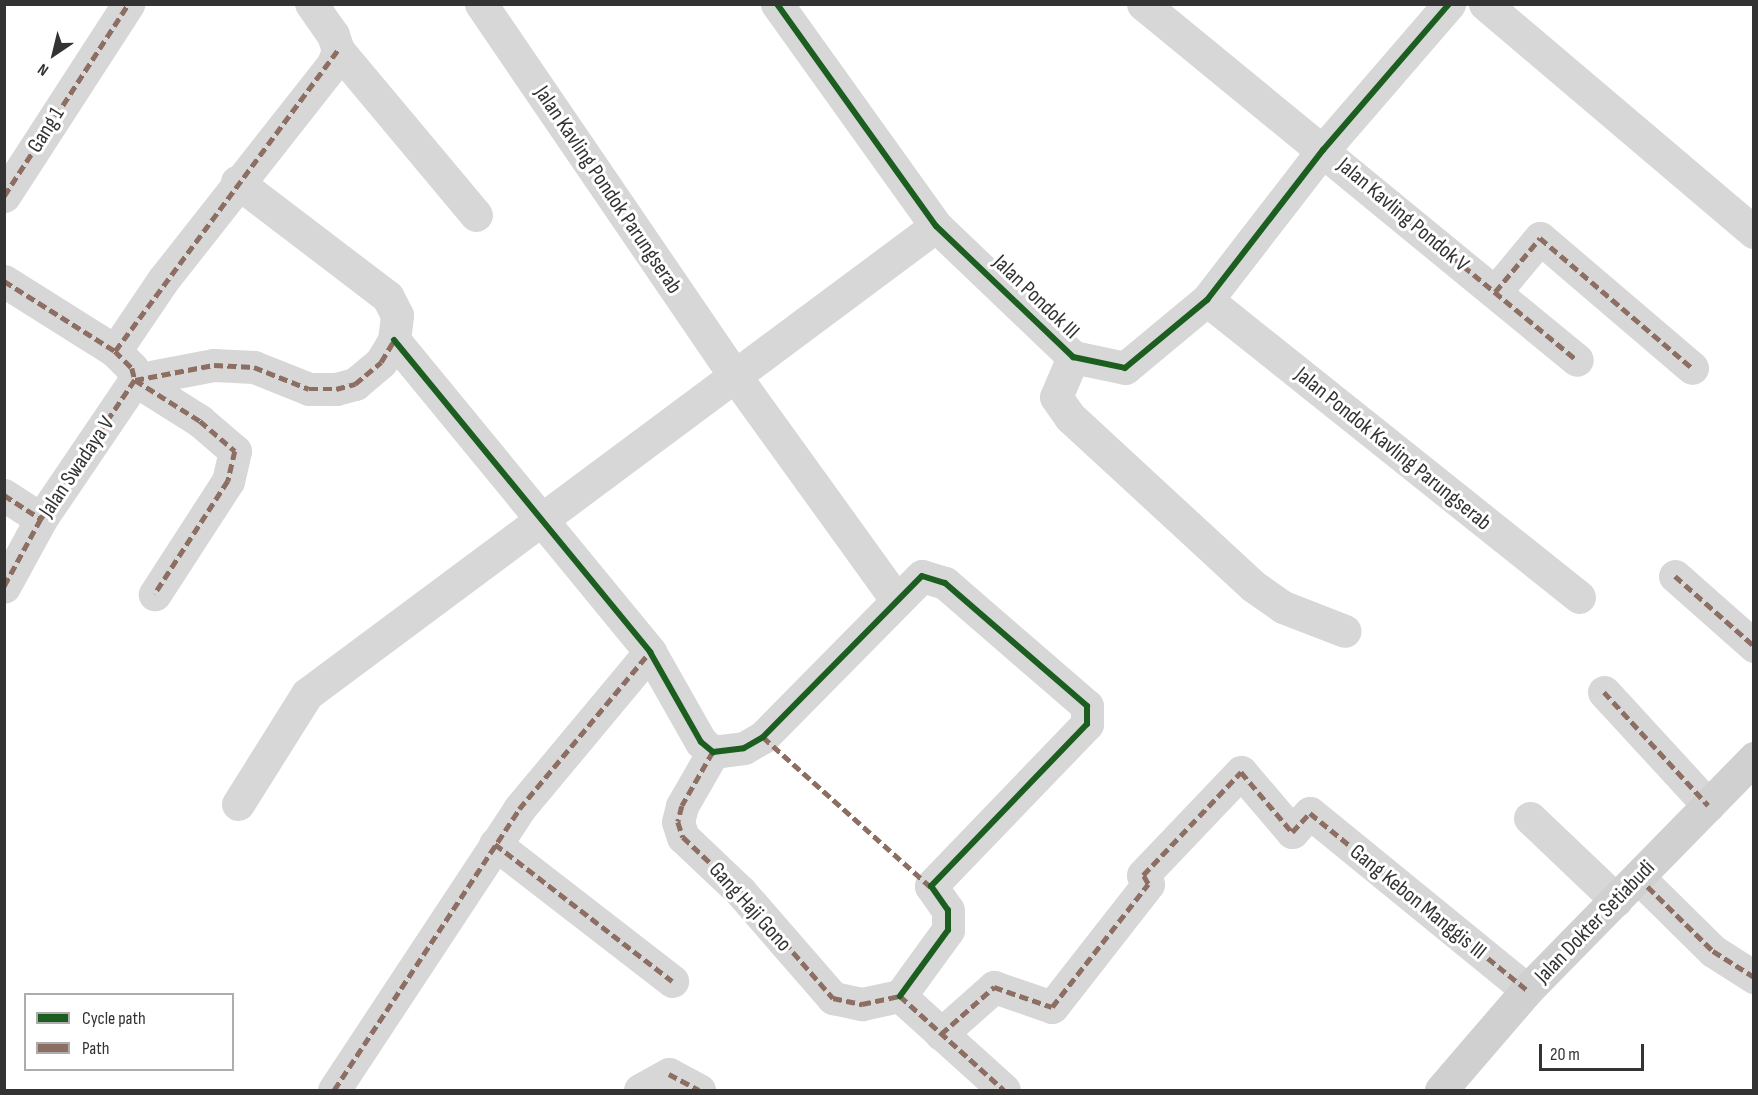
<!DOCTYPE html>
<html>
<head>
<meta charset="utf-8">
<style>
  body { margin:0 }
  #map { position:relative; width:1758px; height:1095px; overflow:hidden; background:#fff; font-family:"Sofia Sans Condensed",sans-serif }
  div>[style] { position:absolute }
  .street>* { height:33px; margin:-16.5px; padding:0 16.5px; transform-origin:16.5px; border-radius:16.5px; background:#d7d7d7 }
  .secondary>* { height:33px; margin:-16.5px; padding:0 16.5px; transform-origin:16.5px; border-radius:16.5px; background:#d0d0d0 }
  .quiet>* { height:4.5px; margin-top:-2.25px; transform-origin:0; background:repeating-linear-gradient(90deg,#8d6e63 0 9px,transparent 0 13.5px) }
  .cycleway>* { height:6px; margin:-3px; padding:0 3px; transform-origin:3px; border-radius:3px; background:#1b5e20 }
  span { translate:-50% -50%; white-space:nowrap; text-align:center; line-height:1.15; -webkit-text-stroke:6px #fff; paint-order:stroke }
  .street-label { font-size:22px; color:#333 }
  .frame { position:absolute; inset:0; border:6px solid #333; pointer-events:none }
  .legend { position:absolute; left:24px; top:993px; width:210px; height:78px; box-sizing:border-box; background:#fff; border:2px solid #adadad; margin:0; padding:8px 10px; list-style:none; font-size:18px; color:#333 }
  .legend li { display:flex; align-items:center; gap:12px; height:30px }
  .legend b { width:30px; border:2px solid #adadad }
  .north { position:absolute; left:24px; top:24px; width:60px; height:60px; -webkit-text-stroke:4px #fff; paint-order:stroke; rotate:215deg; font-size:16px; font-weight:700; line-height:24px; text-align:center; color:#333 }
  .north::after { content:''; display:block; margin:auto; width:21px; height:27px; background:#333; clip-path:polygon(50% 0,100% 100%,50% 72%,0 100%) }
  .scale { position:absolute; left:1539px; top:1044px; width:105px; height:27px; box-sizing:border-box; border:3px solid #333; border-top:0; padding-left:8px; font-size:18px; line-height:21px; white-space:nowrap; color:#333; -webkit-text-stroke:4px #fff; paint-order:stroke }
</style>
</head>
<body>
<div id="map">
  <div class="street">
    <div style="left:481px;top:4px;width:450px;rotate:55.7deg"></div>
    <div style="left:735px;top:376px;width:275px;rotate:54.2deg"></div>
    <div style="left:777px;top:4px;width:273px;rotate:54.4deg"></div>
    <div style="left:936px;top:226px;width:190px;rotate:43.7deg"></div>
    <div style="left:1073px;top:357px;width:53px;rotate:11.9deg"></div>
    <div style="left:1125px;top:368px;width:107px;rotate:-39.7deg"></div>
    <div style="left:1207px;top:300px;width:190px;rotate:-52.3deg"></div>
    <div style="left:1323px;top:150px;width:193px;rotate:-49.2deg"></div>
    <div style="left:1143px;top:4px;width:561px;rotate:39.36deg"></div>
    <div style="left:1485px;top:4px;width:353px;rotate:40.3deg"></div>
    <div style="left:338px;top:50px;width:215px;rotate:50.1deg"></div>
    <div style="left:4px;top:196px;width:229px;rotate:-57.1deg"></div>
    <div style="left:4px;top:281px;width:131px;rotate:32.2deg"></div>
    <div style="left:115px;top:351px;width:24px;rotate:45deg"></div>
    <div style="left:132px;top:368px;width:12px;rotate:76deg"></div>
    <div style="left:135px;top:380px;width:168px;rotate:124.1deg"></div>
    <div style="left:41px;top:519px;width:77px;rotate:118.6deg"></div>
    <div style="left:1495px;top:292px;width:70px;rotate:-50.2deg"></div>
    <div style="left:1540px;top:238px;width:200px;rotate:40.5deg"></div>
    <div style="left:1207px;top:300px;width:476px;rotate:38.6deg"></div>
    <div style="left:394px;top:340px;width:404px;rotate:50.6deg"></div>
    <div style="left:650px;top:652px;width:103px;rotate:60.5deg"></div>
    <div style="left:701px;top:742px;width:16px;rotate:40deg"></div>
    <div style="left:713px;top:752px;width:31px;rotate:-7deg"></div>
    <div style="left:744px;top:748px;width:22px;rotate:-30deg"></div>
    <div style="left:763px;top:737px;width:226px;rotate:-45.4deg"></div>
    <div style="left:922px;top:576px;width:24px;rotate:17deg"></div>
    <div style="left:945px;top:583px;width:188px;rotate:40.9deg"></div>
    <div style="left:1087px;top:706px;width:18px;rotate:90deg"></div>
    <div style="left:1087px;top:724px;width:225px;rotate:133.9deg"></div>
    <div style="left:931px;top:886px;width:29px;rotate:55deg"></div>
    <div style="left:948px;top:910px;width:20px;rotate:90deg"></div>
    <div style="left:948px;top:930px;width:82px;rotate:126deg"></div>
    <div style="left:115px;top:351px;width:86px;rotate:-55.9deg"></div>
    <div style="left:163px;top:280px;width:275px;rotate:-51.8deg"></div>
    <div style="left:333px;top:64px;width:15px;rotate:-70deg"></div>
    <div style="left:338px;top:50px;width:16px;rotate:-108deg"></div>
    <div style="left:333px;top:35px;width:38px;rotate:-125deg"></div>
    <div style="left:1073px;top:357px;width:43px;rotate:113deg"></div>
    <div style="left:1056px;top:397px;width:24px;rotate:55deg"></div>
    <div style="left:1070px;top:417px;width:249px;rotate:42.7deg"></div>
    <div style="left:1253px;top:586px;width:37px;rotate:35deg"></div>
    <div style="left:1283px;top:607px;width:66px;rotate:21.2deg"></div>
    <div style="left:135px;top:380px;width:80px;rotate:-10.8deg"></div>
    <div style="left:214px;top:365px;width:40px;rotate:2.9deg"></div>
    <div style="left:254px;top:367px;width:59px;rotate:21.8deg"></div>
    <div style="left:309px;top:389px;width:27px"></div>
    <div style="left:336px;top:389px;width:20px;rotate:-15deg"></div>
    <div style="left:355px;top:384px;width:34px;rotate:-40deg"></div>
    <div style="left:381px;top:362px;width:26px;rotate:-59deg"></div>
    <div style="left:394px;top:340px;width:25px;rotate:-83deg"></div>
    <div style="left:397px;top:315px;width:20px;rotate:-117deg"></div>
    <div style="left:388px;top:297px;width:190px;rotate:-142.7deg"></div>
    <div style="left:135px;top:380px;width:77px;rotate:32.2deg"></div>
    <div style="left:200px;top:421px;width:46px;rotate:40.6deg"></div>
    <div style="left:235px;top:451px;width:31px;rotate:103deg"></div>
    <div style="left:228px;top:481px;width:135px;rotate:122.9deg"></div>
    <div style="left:4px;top:495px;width:44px;rotate:33deg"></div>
    <div style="left:1675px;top:576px;width:106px;rotate:41.5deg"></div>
    <div style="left:1604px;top:692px;width:154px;rotate:47.4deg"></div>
    <div style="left:713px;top:752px;width:62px;rotate:119.9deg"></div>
    <div style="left:682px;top:806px;width:16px;rotate:104deg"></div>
    <div style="left:678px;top:822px;width:16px;rotate:72deg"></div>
    <div style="left:683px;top:837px;width:79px;rotate:43.5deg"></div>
    <div style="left:740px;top:891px;width:142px;rotate:49deg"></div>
    <div style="left:833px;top:998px;width:30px;rotate:12deg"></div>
    <div style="left:862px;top:1004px;width:39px;rotate:-12deg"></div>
    <div style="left:238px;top:804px;width:130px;rotate:-57.9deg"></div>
    <div style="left:307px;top:694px;width:784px;rotate:-36.65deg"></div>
    <div style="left:1530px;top:818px;width:119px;rotate:43.6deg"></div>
    <div style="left:495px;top:844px;width:224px;rotate:37.7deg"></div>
    <div style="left:1638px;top:877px;width:105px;rotate:44.6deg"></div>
    <div style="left:1713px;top:951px;width:49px;rotate:32.4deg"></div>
    <div style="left:900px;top:996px;width:140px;rotate:42.1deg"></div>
    <div style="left:941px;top:1034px;width:71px;rotate:-41.6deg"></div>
    <div style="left:994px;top:987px;width:61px;rotate:19deg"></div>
    <div style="left:1052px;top:1007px;width:156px;rotate:-52deg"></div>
    <div style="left:1148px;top:884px;width:10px;rotate:-119deg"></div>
    <div style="left:1143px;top:875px;width:142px;rotate:-46.4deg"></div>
    <div style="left:1241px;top:772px;width:79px;rotate:49.6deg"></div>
    <div style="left:1292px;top:832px;width:26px;rotate:-47deg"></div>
    <div style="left:1310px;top:813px;width:280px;rotate:39.2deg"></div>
    <div style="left:334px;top:1090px;width:336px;rotate:-56.6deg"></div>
    <div style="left:519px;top:809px;width:204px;rotate:-50.2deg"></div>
    <div style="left:640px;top:1090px;width:33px;rotate:-29deg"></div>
    <div style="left:669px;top:1074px;width:34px;rotate:28deg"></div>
  </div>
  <div class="secondary">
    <div style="left:1441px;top:1090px;width:132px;rotate:-49.3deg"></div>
    <div style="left:1527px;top:990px;width:325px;rotate:-45.6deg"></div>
  </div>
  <div class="quiet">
    <div style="left:1349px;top:171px;width:296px;rotate:39.7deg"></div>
    <div style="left:4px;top:196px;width:229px;rotate:-57.1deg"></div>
    <div style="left:4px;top:281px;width:131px;rotate:32.2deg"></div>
    <div style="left:115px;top:351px;width:24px;rotate:45deg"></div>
    <div style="left:132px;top:368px;width:12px;rotate:76deg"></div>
    <div style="left:135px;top:380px;width:168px;rotate:124.1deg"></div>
    <div style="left:41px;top:519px;width:77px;rotate:118.6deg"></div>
    <div style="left:1495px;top:292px;width:70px;rotate:-50.2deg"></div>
    <div style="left:1540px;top:238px;width:200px;rotate:40.5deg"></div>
    <div style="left:115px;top:351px;width:375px;rotate:-53.5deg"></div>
    <div style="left:135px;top:380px;width:77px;rotate:32.2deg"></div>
    <div style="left:200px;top:421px;width:46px;rotate:40.6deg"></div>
    <div style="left:235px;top:451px;width:31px;rotate:103deg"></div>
    <div style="left:228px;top:481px;width:135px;rotate:122.9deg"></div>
    <div style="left:135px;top:380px;width:80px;rotate:-10.8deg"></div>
    <div style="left:214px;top:365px;width:40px;rotate:2.9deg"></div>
    <div style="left:254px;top:367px;width:59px;rotate:21.8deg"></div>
    <div style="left:309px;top:389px;width:27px"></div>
    <div style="left:336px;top:389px;width:20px;rotate:-15deg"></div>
    <div style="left:355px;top:384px;width:34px;rotate:-40deg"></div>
    <div style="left:381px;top:362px;width:26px;rotate:-59deg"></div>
    <div style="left:4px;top:495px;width:44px;rotate:33deg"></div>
    <div style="left:1675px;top:576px;width:106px;rotate:41.5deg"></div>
    <div style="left:1604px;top:692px;width:154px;rotate:47.4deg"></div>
    <div style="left:763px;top:737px;width:229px;rotate:41.8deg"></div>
    <div style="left:713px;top:752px;width:62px;rotate:119.9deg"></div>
    <div style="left:682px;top:806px;width:16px;rotate:104deg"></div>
    <div style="left:678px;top:822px;width:16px;rotate:72deg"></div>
    <div style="left:683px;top:837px;width:79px;rotate:43.5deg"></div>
    <div style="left:740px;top:891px;width:142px;rotate:49deg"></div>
    <div style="left:833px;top:998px;width:30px;rotate:12deg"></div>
    <div style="left:862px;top:1004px;width:39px;rotate:-12deg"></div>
    <div style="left:495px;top:844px;width:224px;rotate:37.7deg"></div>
    <div style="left:1638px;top:877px;width:105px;rotate:44.6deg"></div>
    <div style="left:1713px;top:951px;width:49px;rotate:32.4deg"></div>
    <div style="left:900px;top:996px;width:140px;rotate:42.1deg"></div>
    <div style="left:941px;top:1034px;width:71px;rotate:-41.6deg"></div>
    <div style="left:994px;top:987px;width:61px;rotate:19deg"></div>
    <div style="left:1052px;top:1007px;width:156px;rotate:-52deg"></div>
    <div style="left:1148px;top:884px;width:10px;rotate:-119deg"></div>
    <div style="left:1143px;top:875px;width:142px;rotate:-46.4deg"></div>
    <div style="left:1241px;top:772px;width:79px;rotate:49.6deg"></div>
    <div style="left:1292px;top:832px;width:26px;rotate:-47deg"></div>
    <div style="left:1310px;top:813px;width:280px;rotate:39.2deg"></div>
    <div style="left:669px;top:1074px;width:34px;rotate:28deg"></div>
    <div style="left:334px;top:1090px;width:336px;rotate:-56.6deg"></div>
    <div style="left:519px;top:809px;width:204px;rotate:-50.2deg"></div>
  </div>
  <div class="cycleway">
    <div style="left:777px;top:4px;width:273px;rotate:54.4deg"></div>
    <div style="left:936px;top:226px;width:190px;rotate:43.7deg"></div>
    <div style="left:1073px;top:357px;width:53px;rotate:11.9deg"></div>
    <div style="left:1125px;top:368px;width:107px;rotate:-39.7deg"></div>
    <div style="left:1207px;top:300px;width:190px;rotate:-52.3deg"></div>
    <div style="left:1323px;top:150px;width:193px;rotate:-49.2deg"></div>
    <div style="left:394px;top:340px;width:404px;rotate:50.6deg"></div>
    <div style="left:650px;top:652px;width:103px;rotate:60.5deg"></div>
    <div style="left:701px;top:742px;width:16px;rotate:40deg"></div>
    <div style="left:713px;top:752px;width:31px;rotate:-7deg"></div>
    <div style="left:744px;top:748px;width:22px;rotate:-30deg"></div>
    <div style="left:763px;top:737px;width:226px;rotate:-45.4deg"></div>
    <div style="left:922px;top:576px;width:24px;rotate:17deg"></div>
    <div style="left:945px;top:583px;width:188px;rotate:40.9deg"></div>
    <div style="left:1087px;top:706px;width:18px;rotate:90deg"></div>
    <div style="left:1087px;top:724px;width:225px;rotate:133.9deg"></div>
    <div style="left:931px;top:886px;width:29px;rotate:55deg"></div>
    <div style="left:948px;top:910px;width:20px;rotate:90deg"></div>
    <div style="left:948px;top:930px;width:82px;rotate:126deg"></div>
  </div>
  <div class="street-label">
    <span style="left:46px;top:130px;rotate:-58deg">Gang 1</span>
    <span style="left:608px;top:190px;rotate:56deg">Jalan Kavling Pondok Parungserab</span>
    <span style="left:1403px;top:215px;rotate:40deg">Jalan Kavling Pondok V</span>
    <span style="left:1036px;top:297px;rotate:44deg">Jalan Pondok III</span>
    <span style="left:1393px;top:449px;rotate:39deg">Jalan Pondok Kavling Parungserab</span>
    <span style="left:77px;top:467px;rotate:-56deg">Jalan Swadaya V</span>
    <span style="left:1418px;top:902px;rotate:39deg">Gang Kebon Manggis III</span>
    <span style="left:750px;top:907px;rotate:48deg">Gang Haji Gono</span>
    <span style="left:1595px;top:922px;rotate:-46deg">Jalan Dokter Setiabudi</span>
  </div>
  <div class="frame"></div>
  <ul class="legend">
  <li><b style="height:8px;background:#1b5e20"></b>Cycle path</li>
  <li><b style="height:8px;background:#8d6e63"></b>Path</li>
  </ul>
  <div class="north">N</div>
  <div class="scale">20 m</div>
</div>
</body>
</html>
